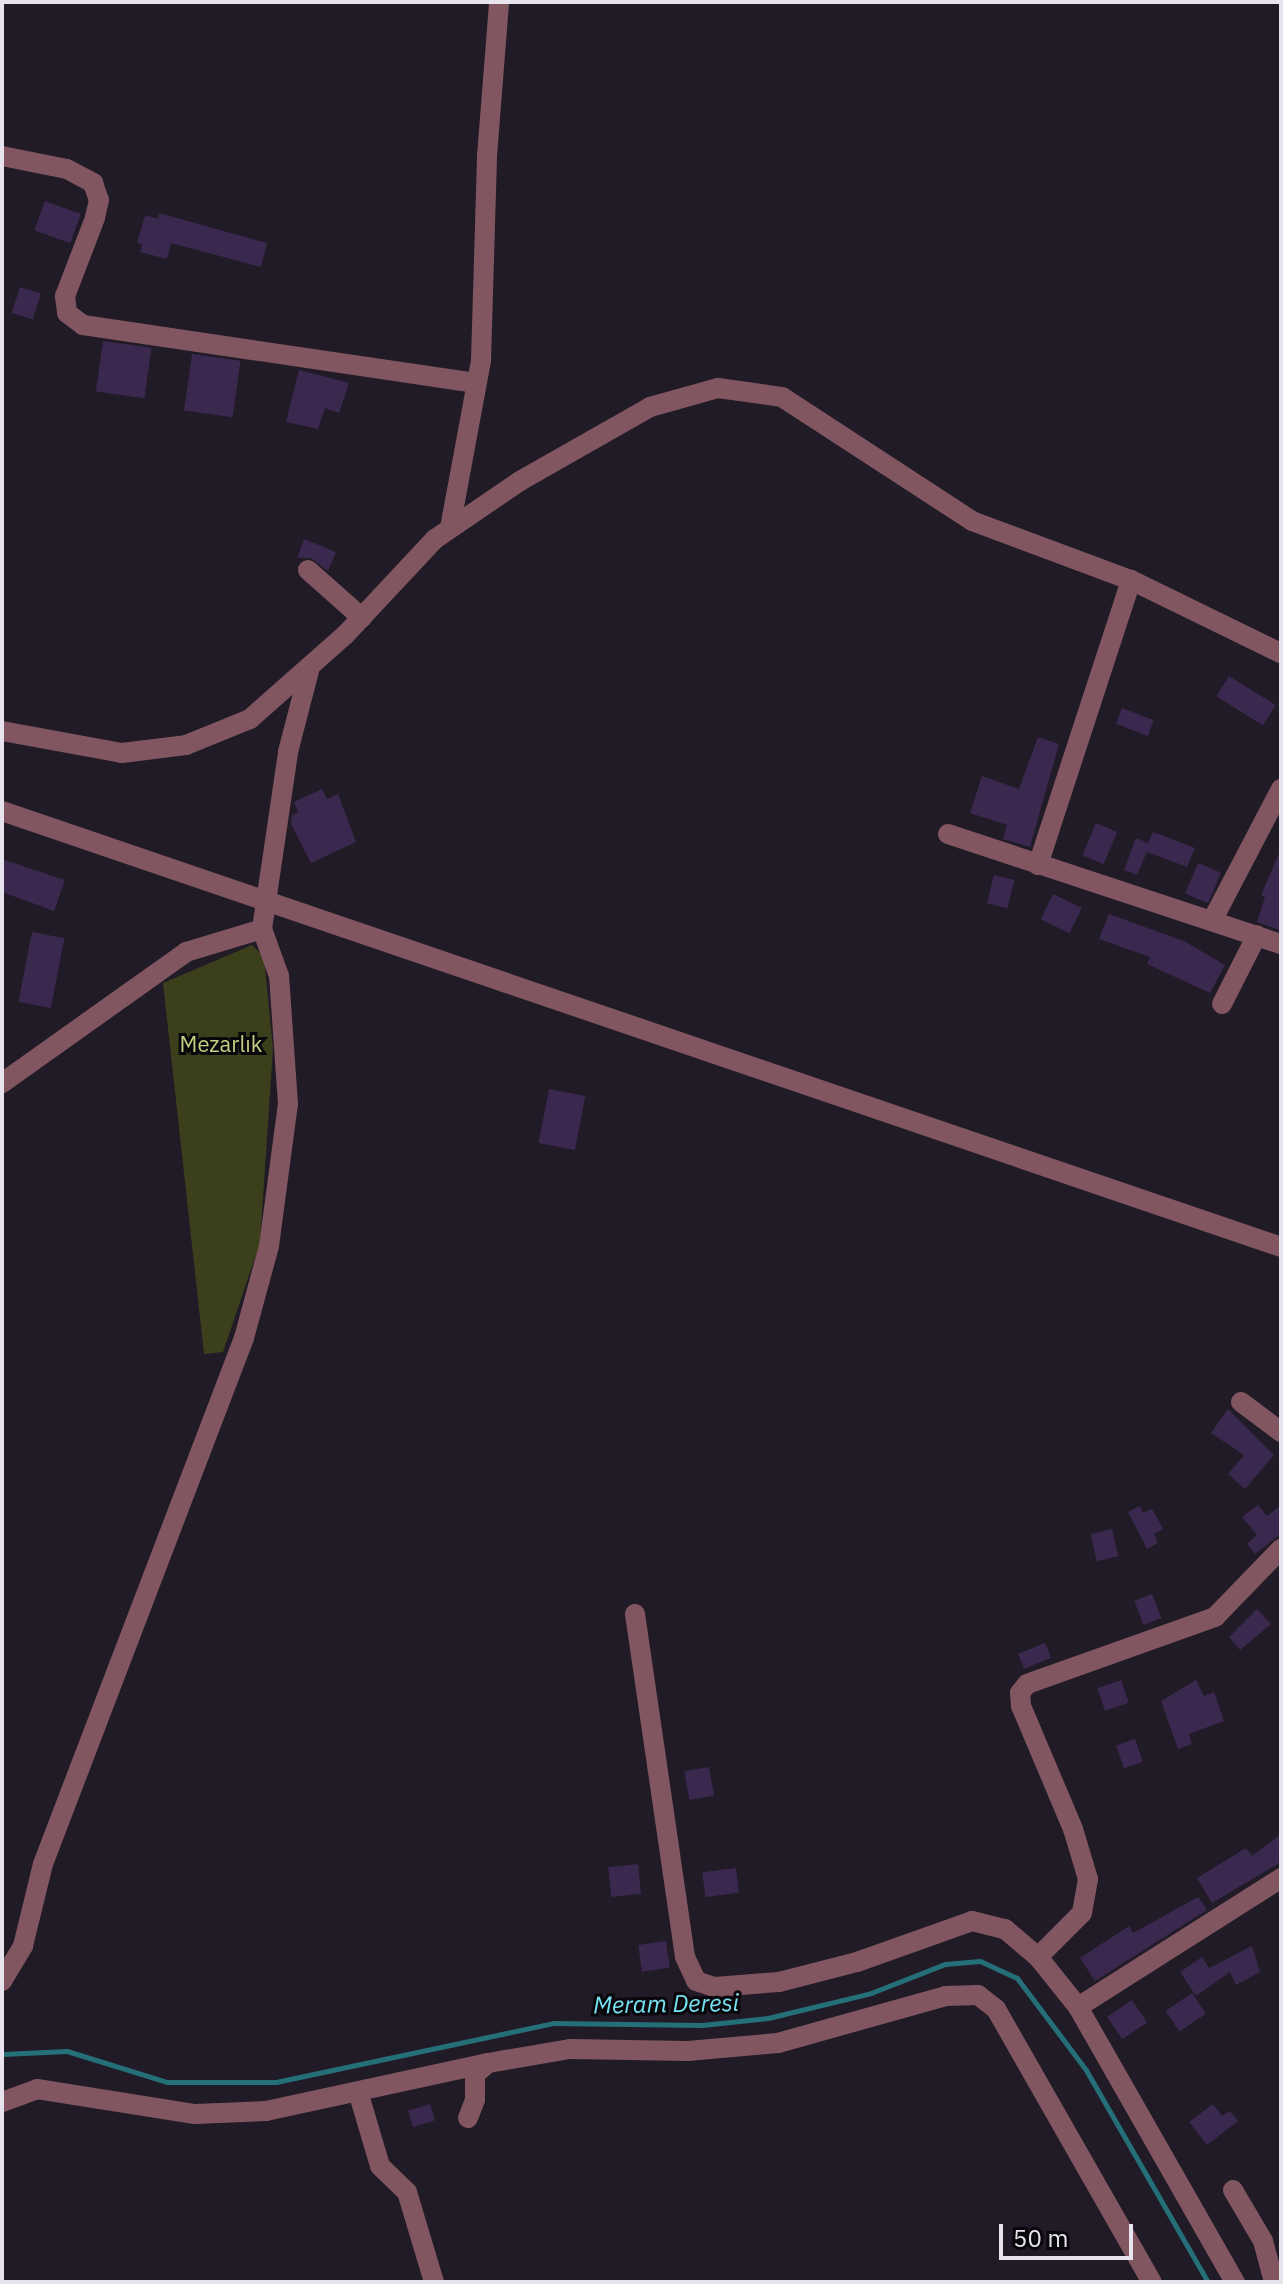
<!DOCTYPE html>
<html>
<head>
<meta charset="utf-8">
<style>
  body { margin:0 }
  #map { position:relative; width:1283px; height:2284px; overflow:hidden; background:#201b27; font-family:"IBM Plex Sans",sans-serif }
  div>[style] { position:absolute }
  .green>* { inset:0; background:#3b3f1c }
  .stream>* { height:5px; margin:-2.5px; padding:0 2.5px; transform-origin:2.5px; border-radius:2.5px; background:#256f78 }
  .building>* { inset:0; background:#3b284f; transform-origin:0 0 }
  .minor>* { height:20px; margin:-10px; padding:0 10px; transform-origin:10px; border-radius:10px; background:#815660 }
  span { translate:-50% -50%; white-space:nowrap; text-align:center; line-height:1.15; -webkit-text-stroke:6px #09070c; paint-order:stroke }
  .park-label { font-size:22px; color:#c4ce80 }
  .water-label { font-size:24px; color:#76e2f1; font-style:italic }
  .frame { position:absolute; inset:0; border:4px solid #e7e4ed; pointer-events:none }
  .scale { position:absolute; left:999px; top:2224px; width:134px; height:36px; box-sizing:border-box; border:4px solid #e7e4ed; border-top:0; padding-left:10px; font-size:24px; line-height:28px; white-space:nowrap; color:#e7e4ed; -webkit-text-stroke:6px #09070c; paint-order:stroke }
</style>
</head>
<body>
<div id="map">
  <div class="green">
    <div style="clip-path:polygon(252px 945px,264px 957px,273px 1048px,260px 1243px,223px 1352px,204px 1354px,163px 983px)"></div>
  </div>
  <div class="stream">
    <div style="left:2px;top:2054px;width:65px;rotate:-2.6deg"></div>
    <div style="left:67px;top:2051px;width:105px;rotate:17.2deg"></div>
    <div style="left:167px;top:2082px;width:109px"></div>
    <div style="left:276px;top:2082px;width:283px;rotate:-12deg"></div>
    <div style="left:553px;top:2023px;width:149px;rotate:0.8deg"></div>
    <div style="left:702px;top:2025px;width:66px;rotate:-6.1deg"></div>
    <div style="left:768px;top:2018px;width:106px;rotate:-13.6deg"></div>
    <div style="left:871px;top:1993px;width:79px;rotate:-21.4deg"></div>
    <div style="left:945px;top:1964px;width:35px;rotate:-5deg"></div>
    <div style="left:980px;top:1961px;width:41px;rotate:24.7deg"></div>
    <div style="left:1017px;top:1978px;width:115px;rotate:53.1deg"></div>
    <div style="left:1086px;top:2070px;width:245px;rotate:60.1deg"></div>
  </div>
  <div class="building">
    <div style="left:45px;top:201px;width:38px;height:31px;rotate:20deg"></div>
    <div style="clip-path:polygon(159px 213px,267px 243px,261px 267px,171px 243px,167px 259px,140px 252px,142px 244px,137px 243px,145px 215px,158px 219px)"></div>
    <div style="left:20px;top:287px;width:22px;height:27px;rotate:18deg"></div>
    <div style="left:103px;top:341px;width:49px;height:51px;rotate:8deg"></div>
    <div style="left:192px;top:354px;width:49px;height:57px;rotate:8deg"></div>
    <div style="clip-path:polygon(299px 370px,349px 383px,339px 413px,325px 408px,318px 429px,286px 422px)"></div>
    <div style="clip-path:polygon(304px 539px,336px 552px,328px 571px,311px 558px,297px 558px)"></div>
    <div style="left:1229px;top:676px;width:55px;height:24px;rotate:32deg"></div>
    <div style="left:1122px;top:708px;width:34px;height:17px;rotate:21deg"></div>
    <div style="clip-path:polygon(1038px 737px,1059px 744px,1030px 847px,1003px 839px,1007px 825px,970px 813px,982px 776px,1019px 789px)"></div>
    <div style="clip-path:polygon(322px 789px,327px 799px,338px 794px,356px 842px,311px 863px,291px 824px,292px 815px,298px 812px,294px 802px)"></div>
    <div style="left:1096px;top:823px;width:23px;height:35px;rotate:23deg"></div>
    <div style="clip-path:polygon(1153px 832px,1195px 848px,1187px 867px,1147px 852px,1137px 875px,1124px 870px,1136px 838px,1148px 843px)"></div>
    <div style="clip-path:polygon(1281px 849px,1281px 923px,1279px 930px,1257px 922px,1265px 897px,1261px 895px)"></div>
    <div style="clip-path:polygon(2px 859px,65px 880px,54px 911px,2px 892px)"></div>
    <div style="left:1198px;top:863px;width:25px;height:33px;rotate:23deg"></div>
    <div style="left:994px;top:875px;width:21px;height:29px;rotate:14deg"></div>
    <div style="left:1053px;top:894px;width:32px;height:28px;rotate:26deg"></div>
    <div style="clip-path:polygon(1109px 914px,1184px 941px,1225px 965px,1210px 993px,1147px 964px,1150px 957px,1099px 939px)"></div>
    <div style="left:32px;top:932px;width:33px;height:71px;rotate:11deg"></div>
    <div style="left:549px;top:1089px;width:37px;height:55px;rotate:11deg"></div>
    <div style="clip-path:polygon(1228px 1409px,1274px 1455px,1245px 1489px,1228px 1474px,1244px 1455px,1211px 1433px)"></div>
    <div style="clip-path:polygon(1258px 1505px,1267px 1516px,1281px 1505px,1281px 1534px,1255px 1554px,1247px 1544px,1257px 1535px,1242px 1517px)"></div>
    <div style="clip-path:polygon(1140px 1506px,1143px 1513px,1152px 1509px,1163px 1529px,1154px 1534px,1158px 1543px,1147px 1549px,1128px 1512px)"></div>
    <div style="left:1112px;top:1529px;width:28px;height:22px;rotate:77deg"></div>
    <div style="left:1152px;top:1594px;width:26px;height:19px;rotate:69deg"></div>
    <div style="clip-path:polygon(1257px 1609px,1271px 1624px,1240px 1650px,1229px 1637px)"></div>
    <div style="left:1045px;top:1643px;width:16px;height:29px;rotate:68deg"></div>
    <div style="left:1121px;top:1680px;width:24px;height:25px;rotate:71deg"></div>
    <div style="clip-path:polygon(1196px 1680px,1204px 1696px,1214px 1692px,1224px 1721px,1189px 1734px,1192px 1744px,1178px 1749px,1161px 1701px)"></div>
    <div style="left:1135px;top:1739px;width:24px;height:20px;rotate:71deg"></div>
    <div style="left:709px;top:1767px;width:29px;height:25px;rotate:80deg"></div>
    <div style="clip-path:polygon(1281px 1834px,1281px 1862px,1212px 1903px,1197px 1878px,1246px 1848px,1252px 1856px)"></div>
    <div style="left:638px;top:1864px;width:30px;height:30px;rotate:84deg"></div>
    <div style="left:736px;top:1868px;width:25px;height:34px;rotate:83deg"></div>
    <div style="clip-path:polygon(1198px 1897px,1207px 1910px,1095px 1981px,1080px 1958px,1129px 1926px,1133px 1933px)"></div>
    <div style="left:666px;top:1941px;width:27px;height:28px;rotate:82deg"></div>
    <div style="clip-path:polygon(1252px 1946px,1260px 1972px,1236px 1985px,1230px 1972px,1196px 1996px,1180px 1972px,1202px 1957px,1209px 1968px)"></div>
    <div style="left:1192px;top:1993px;width:25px;height:32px;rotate:56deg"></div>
    <div style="left:1132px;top:2000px;width:27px;height:30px;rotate:56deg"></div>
    <div style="left:430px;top:2104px;width:17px;height:23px;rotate:73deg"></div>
    <div style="clip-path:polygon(1213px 2104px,1222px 2116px,1230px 2111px,1238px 2121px,1207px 2145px,1189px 2122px)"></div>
  </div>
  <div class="minor">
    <div style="left:2px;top:156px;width:66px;rotate:11.3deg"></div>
    <div style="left:67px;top:169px;width:30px;rotate:28deg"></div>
    <div style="left:93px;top:183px;width:18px;rotate:71deg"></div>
    <div style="left:99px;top:200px;width:18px;rotate:103deg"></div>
    <div style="left:95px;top:218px;width:84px;rotate:111deg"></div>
    <div style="left:65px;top:296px;width:17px;rotate:83deg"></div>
    <div style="left:67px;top:313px;width:20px;rotate:37deg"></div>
    <div style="left:83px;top:325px;width:397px;rotate:8.4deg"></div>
    <div style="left:450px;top:528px;width:171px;rotate:-79.5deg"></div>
    <div style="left:481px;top:360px;width:204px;rotate:-88.3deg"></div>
    <div style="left:487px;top:156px;width:154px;rotate:-85.5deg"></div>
    <div style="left:308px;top:570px;width:72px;rotate:41.6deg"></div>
    <div style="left:2px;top:731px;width:122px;rotate:10.4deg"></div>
    <div style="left:122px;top:753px;width:64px;rotate:-7.1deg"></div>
    <div style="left:186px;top:745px;width:69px;rotate:-22.1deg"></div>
    <div style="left:250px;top:719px;width:128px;rotate:-41.5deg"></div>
    <div style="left:346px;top:634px;width:130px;rotate:-46.9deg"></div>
    <div style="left:435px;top:539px;width:103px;rotate:-34.3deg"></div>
    <div style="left:520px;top:481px;width:150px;rotate:-29.6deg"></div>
    <div style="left:650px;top:407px;width:71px;rotate:-15.6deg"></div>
    <div style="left:718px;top:388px;width:65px;rotate:8deg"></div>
    <div style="left:782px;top:397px;width:227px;rotate:33.1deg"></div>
    <div style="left:972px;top:521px;width:170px;rotate:20.4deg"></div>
    <div style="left:1131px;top:580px;width:167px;rotate:26deg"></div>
    <div style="left:2px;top:811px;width:1351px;rotate:18.82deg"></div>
    <div style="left:948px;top:834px;width:351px;rotate:18.3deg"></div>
    <div style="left:1038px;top:865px;width:300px;rotate:-71.9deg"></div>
    <div style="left:1213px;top:919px;width:147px;rotate:-62.4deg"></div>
    <div style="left:1222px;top:1004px;width:77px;rotate:-63.1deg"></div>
    <div style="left:2px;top:1083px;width:226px;rotate:-35.4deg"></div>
    <div style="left:186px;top:952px;width:79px;rotate:-16.8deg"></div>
    <div style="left:262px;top:929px;width:179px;rotate:-81.6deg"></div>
    <div style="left:288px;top:752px;width:88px;rotate:-75.5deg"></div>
    <div style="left:1241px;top:1402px;width:50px;rotate:36.9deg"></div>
    <div style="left:635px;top:1614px;width:347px;rotate:81.7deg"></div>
    <div style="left:685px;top:1957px;width:26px;rotate:65deg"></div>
    <div style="left:696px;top:1981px;width:20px;rotate:18deg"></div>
    <div style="left:715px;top:1987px;width:64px;rotate:-4.5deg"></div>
    <div style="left:779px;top:1982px;width:81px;rotate:-14.4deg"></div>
    <div style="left:857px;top:1962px;width:122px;rotate:-19.6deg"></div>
    <div style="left:972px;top:1921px;width:34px;rotate:14deg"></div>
    <div style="left:1005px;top:1929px;width:43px;rotate:40.3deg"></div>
    <div style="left:1038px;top:1957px;width:64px;rotate:51.3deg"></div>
    <div style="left:1078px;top:2007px;width:317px;rotate:60.3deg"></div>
    <div style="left:1038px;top:1957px;width:62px;rotate:-45deg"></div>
    <div style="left:1082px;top:1913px;width:35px;rotate:-80deg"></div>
    <div style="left:1088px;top:1879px;width:52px;rotate:-106.7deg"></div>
    <div style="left:1073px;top:1829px;width:134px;rotate:-112.9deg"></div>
    <div style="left:1021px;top:1706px;width:13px;rotate:-94deg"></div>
    <div style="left:1020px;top:1693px;width:11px;rotate:-52deg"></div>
    <div style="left:1027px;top:1684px;width:200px;rotate:-19.6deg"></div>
    <div style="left:1215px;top:1617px;width:95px;rotate:-45.9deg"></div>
    <div style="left:2px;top:1981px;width:41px;rotate:-59deg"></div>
    <div style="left:23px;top:1946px;width:84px;rotate:-76.3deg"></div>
    <div style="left:43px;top:1864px;width:563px;rotate:-69.09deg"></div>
    <div style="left:244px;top:1338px;width:95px;rotate:-74.8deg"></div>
    <div style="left:269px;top:1246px;width:143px;rotate:-82.4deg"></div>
    <div style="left:288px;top:1104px;width:128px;rotate:-94deg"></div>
    <div style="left:279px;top:976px;width:50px;rotate:-109.9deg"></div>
    <div style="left:1078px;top:2007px;width:241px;rotate:-32.4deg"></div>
    <div style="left:359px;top:2095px;width:74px;rotate:73.5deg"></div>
    <div style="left:380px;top:2166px;width:37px;rotate:44deg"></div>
    <div style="left:407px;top:2192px;width:94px;rotate:73.3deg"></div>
    <div style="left:2px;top:2102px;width:37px;rotate:-20deg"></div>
    <div style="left:37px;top:2089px;width:160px;rotate:9deg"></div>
    <div style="left:195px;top:2114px;width:71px;rotate:-2.4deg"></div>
    <div style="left:266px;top:2111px;width:227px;rotate:-12.2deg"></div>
    <div style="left:468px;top:2118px;width:19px;rotate:-69deg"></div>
    <div style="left:475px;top:2100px;width:26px;rotate:-90deg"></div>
    <div style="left:475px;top:2074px;width:17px;rotate:-40deg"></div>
    <div style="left:488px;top:2063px;width:83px;rotate:-9.7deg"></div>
    <div style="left:570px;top:2049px;width:118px;rotate:1deg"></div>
    <div style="left:688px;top:2051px;width:90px;rotate:-5.1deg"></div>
    <div style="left:778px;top:2043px;width:174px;rotate:-15.6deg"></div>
    <div style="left:946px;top:1996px;width:32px;rotate:-2deg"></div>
    <div style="left:978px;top:1995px;width:23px;rotate:38deg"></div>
    <div style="left:996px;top:2009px;width:314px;rotate:60.3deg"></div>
    <div style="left:1233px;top:2190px;width:59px;rotate:59.5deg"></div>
    <div style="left:1263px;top:2241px;width:42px;rotate:75deg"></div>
  </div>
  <div class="park-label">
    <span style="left:221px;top:1044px">Mezarlık</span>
  </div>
  <div class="water-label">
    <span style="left:666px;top:2004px;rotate:-1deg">Meram Deresi</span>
  </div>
  <div class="frame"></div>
  <div class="scale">50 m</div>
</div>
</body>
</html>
